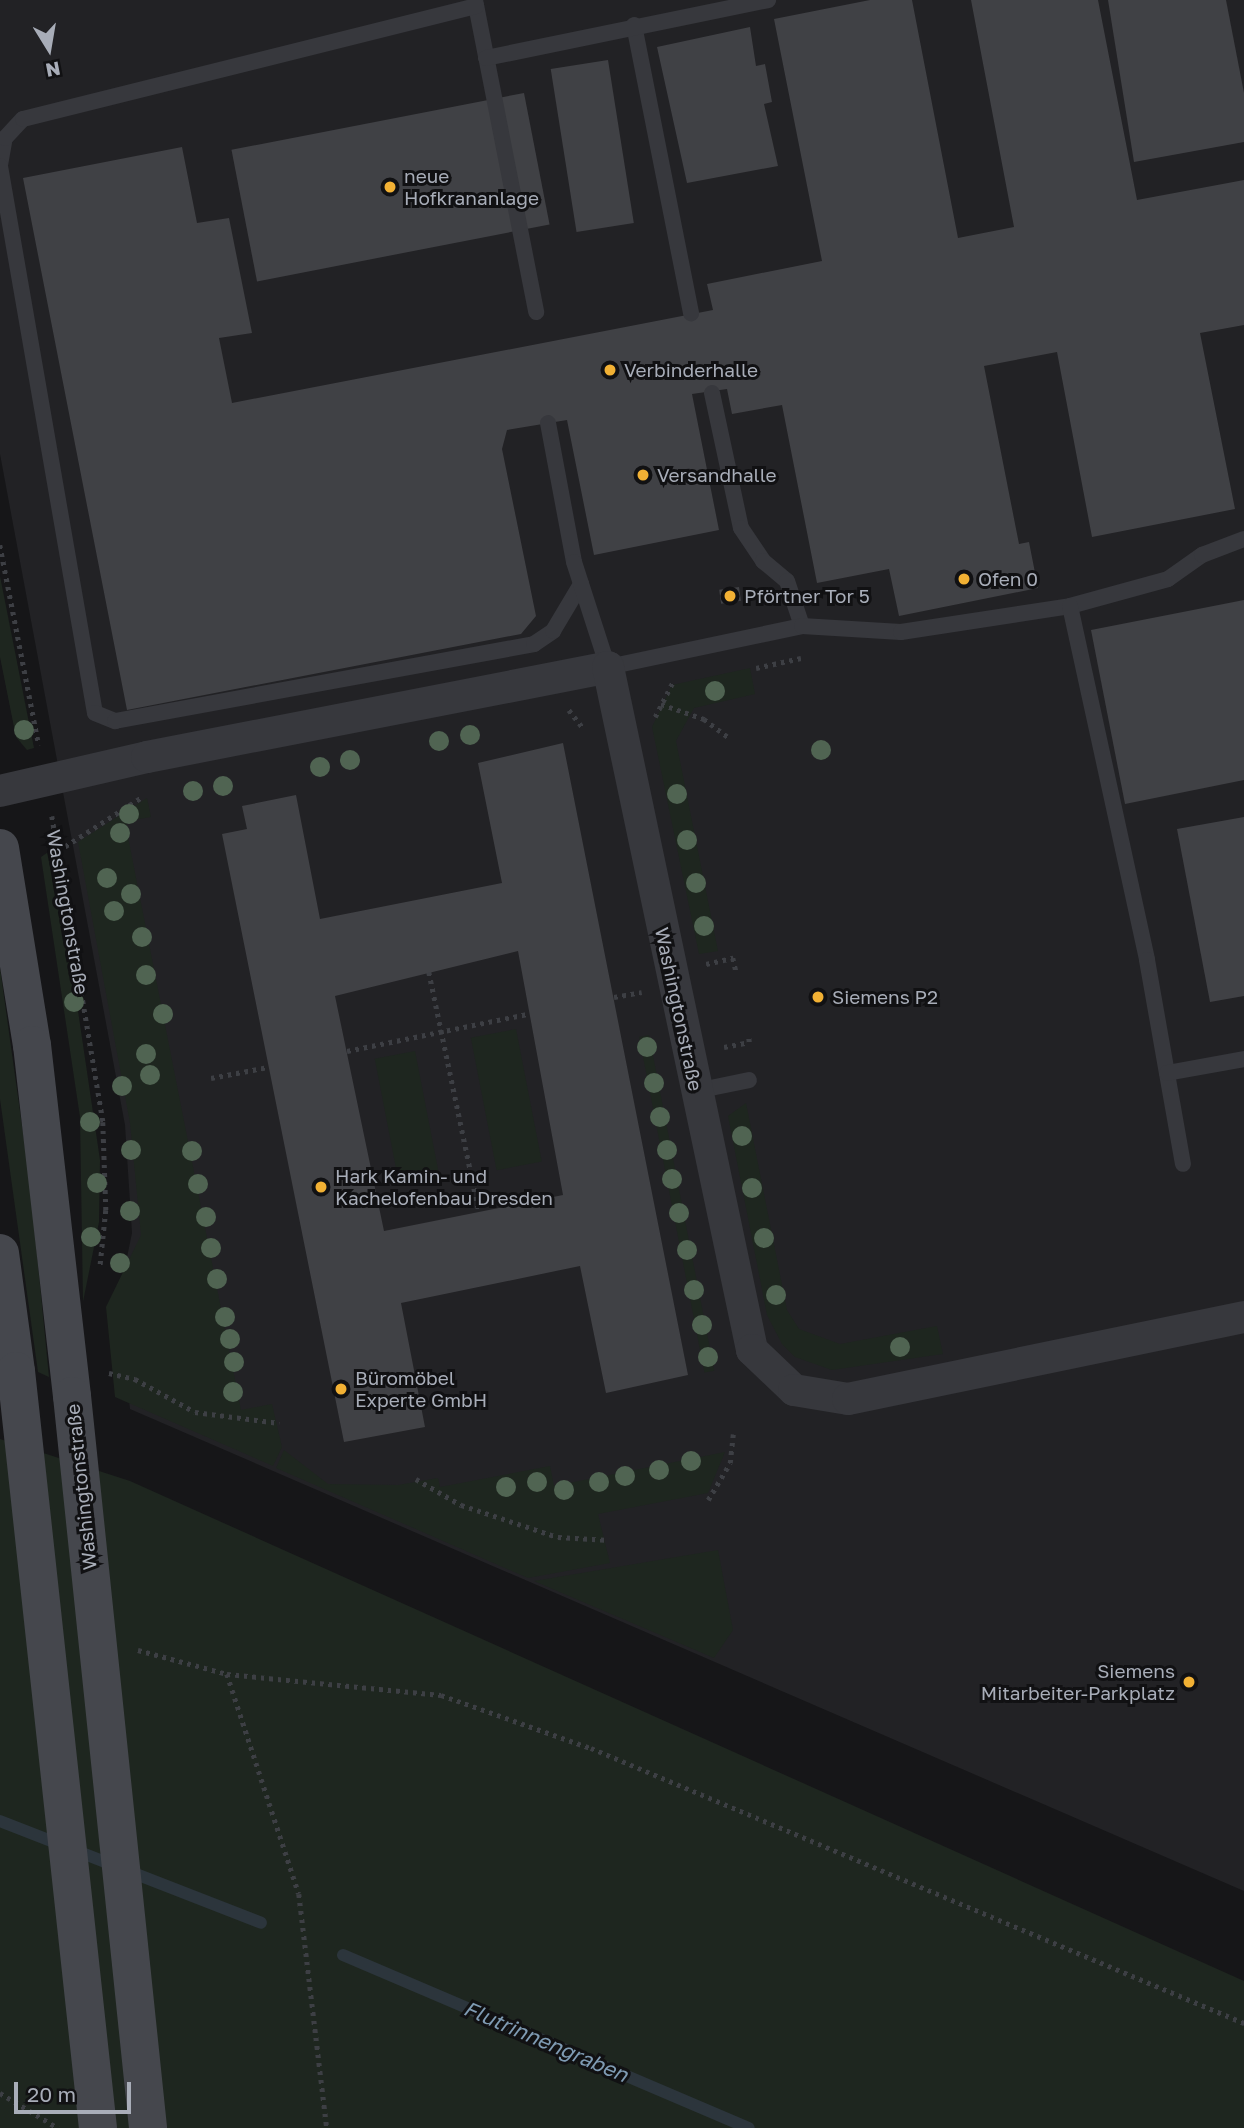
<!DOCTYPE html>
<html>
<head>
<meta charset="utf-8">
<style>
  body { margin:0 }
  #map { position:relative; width:1244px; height:2128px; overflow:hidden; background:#161618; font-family:"Golos Text",sans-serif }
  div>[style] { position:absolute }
  .built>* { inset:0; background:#222225 }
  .green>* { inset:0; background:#1e261f; transform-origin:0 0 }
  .stream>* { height:12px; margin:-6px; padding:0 6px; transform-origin:6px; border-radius:6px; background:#2c353c }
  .building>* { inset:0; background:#404145; transform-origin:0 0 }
  .path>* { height:4.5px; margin-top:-2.25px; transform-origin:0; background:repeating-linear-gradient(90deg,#3d3f44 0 3.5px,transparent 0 8.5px) }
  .lane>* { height:16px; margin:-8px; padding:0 8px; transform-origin:8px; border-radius:8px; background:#37383d }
  .street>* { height:32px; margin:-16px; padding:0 16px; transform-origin:16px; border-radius:16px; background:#37383d }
  .secondary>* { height:38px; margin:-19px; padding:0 19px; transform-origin:19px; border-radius:19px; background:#45474d }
  .secondary-bridge>* { height:38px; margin:-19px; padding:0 19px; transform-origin:19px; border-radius:19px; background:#45474d }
  .trees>* { width:20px; height:20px; margin:-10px; border-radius:50%; background:#506452 }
  .dots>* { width:19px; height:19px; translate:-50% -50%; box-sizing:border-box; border:4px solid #111113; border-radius:50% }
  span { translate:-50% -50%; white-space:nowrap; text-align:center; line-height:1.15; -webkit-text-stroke:6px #111113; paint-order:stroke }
  .poi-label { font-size:19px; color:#a8adb8 }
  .left { translate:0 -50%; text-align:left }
  .right { translate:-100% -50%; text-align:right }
  .street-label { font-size:19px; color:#a8adb8 }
  .water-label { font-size:21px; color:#7f9bb3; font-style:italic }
  .north { position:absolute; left:14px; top:14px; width:70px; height:70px; -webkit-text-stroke:5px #111113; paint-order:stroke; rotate:169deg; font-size:19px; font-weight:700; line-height:28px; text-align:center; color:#a8adb8 }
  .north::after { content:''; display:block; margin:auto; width:24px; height:32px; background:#a8adb8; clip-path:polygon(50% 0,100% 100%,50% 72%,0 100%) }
  .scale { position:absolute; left:14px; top:2082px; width:117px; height:32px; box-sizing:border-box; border:4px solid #a8adb8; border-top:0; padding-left:9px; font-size:21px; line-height:24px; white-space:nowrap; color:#a8adb8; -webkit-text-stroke:5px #111113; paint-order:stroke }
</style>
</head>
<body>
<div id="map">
  <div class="built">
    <div style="clip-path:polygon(0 0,1244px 0,1244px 1891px,130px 1409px,118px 1301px,132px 1233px,125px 1125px,0 454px)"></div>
  </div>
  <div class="green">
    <div style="clip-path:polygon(0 576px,34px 748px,27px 750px,16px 737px,0 657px)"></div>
    <div style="clip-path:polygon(750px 668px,755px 694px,694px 708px,676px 741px,718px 951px,699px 954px,652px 727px,672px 685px)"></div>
    <div style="clip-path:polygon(147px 798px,151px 817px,128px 821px,126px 827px,241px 1410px,272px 1404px,282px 1447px,273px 1466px,115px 1397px,106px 1307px,141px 1235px,130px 1123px,78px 842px)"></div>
    <div style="clip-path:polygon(54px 848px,100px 1160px,99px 1222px,83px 1302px,80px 1117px,41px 857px)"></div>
    <div style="clip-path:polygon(0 968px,30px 1183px,49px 1377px,38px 1372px,0 1099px)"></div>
    <div style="left:516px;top:1029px;width:135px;height:46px;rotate:79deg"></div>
    <div style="left:649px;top:1035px;width:342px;height:10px;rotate:79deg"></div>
    <div style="left:415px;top:1051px;width:130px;height:41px;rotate:79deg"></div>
    <div style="clip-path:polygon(746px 1103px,787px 1310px,799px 1329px,840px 1344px,937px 1326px,943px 1354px,832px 1370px,795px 1357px,782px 1344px,767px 1315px,728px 1116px)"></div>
    <div style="clip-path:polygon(0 1439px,130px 1481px,1244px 1981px,1244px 2128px,0 2128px)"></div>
    <div style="clip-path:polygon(284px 1450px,328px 1484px,398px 1485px,438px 1478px,440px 1487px,550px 1466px,554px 1486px,725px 1452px,708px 1493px,598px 1514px,610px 1563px,528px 1578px,276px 1468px)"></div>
    <div style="clip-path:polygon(718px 1550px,733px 1630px,714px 1658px,534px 1581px)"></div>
  </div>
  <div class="stream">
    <div style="left:0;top:1821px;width:280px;rotate:21.3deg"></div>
    <div style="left:343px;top:1955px;width:441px;rotate:23.1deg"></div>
  </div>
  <div class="building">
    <div style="clip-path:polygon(870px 0,912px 0,958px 238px,1014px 227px,971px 0,1098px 0,1137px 200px,1244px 180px,1244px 325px,1200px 333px,1235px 509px,1092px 537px,1057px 352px,984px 366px,1019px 544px,1029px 542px,1038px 588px,899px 616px,889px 569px,817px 583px,782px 405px,732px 414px,727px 389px,692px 394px,719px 530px,594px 555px,567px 420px,507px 430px,502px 449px,536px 616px,521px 634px,127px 710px,23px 178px,182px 147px,197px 223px,229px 218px,252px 333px,219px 338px,232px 403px,713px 310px,707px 284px,822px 261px,774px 19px)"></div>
    <div style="clip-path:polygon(1108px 0,1226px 0,1244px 93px,1244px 142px,1134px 162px)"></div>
    <div style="clip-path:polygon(750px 27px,756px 66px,765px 64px,772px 102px,764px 104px,778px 166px,687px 183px,657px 47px)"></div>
    <div style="left:608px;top:60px;width:165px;height:58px;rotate:81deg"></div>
    <div style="left:524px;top:93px;width:134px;height:298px;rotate:79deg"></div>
    <div style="left:739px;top:587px;width:14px;height:20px;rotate:82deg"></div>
    <div style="clip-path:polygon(1244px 600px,1244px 780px,1125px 804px,1091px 630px)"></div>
    <div style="clip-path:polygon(evenodd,563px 743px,688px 1375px,606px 1393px,580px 1266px,401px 1303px,425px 1427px,344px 1442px,222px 834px,247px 829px,242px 806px,296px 795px,320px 919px,502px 883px,478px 763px,563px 743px,518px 951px,563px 1195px,384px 1231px,335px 996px,518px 951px)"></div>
    <div style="clip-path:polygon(1244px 817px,1244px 996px,1210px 1002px,1177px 829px)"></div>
  </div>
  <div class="path">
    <div style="left:0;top:545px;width:204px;rotate:79deg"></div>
    <div style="left:756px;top:668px;width:46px;rotate:-12.5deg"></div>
    <div style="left:661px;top:704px;width:46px;rotate:19.2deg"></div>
    <div style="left:704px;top:719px;width:31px;rotate:37deg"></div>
    <div style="left:569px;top:710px;width:23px;rotate:52deg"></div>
    <div style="left:655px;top:717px;width:39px;rotate:-63deg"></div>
    <div style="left:52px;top:816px;width:310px;rotate:80.5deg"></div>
    <div style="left:103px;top:1122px;width:88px;rotate:88deg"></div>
    <div style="left:106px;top:1210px;width:58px;rotate:95.9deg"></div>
    <div style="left:58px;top:851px;width:100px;rotate:-32.7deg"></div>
    <div style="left:706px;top:964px;width:28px;rotate:-13deg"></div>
    <div style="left:733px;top:958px;width:13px;rotate:77deg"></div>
    <div style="left:429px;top:972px;width:245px;rotate:78.2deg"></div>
    <div style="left:614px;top:997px;width:28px;rotate:-10deg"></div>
    <div style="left:724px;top:1047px;width:25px;rotate:-11deg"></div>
    <div style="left:749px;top:1042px;width:8px;rotate:-97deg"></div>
    <div style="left:347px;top:1051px;width:184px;rotate:-11.6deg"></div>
    <div style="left:211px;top:1078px;width:58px;rotate:-10.9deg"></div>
    <div style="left:109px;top:1373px;width:27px;rotate:13deg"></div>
    <div style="left:135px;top:1379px;width:68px;rotate:28.8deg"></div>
    <div style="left:195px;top:1412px;width:85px;rotate:7.5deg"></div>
    <div style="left:416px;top:1479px;width:52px;rotate:30deg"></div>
    <div style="left:461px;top:1505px;width:102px;rotate:18.3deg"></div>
    <div style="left:558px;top:1537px;width:51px;rotate:3.4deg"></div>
    <div style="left:708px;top:1500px;width:43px;rotate:-59.3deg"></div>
    <div style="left:730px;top:1463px;width:29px;rotate:-84deg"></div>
    <div style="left:138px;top:1650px;width:92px;rotate:15.1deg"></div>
    <div style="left:227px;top:1674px;width:215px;rotate:5.6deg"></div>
    <div style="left:441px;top:1695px;width:159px;rotate:19.5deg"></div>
    <div style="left:591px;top:1748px;width:709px;rotate:22.84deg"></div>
    <div style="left:227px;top:1674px;width:231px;rotate:71.9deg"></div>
    <div style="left:299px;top:1894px;width:236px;rotate:83.2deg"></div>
    <div style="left:0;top:2093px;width:68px;rotate:31.1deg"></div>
  </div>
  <div class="lane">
    <div style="left:475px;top:0;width:318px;rotate:78.9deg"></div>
    <div style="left:634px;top:25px;width:294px;rotate:78.8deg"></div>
    <div style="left:486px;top:58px;width:288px;rotate:-11.6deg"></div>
    <div style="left:0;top:165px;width:27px;rotate:-80deg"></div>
    <div style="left:5px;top:138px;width:26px;rotate:-47deg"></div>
    <div style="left:23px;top:119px;width:467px;rotate:-14deg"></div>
    <div style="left:0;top:166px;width:555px;rotate:80.15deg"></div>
    <div style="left:95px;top:713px;width:22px;rotate:22deg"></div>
    <div style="left:115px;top:721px;width:426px;rotate:-10.4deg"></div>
    <div style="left:534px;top:644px;width:23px;rotate:-34deg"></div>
    <div style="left:553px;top:631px;width:55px;rotate:-59.2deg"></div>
    <div style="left:712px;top:393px;width:138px;rotate:77.9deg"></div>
    <div style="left:741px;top:528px;width:40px;rotate:56deg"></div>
    <div style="left:763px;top:561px;width:31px;rotate:40deg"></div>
    <div style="left:787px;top:581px;width:47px;rotate:71.6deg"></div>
    <div style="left:548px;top:423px;width:141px;rotate:79.4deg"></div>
    <div style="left:574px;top:562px;width:110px;rotate:72.1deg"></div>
    <div style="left:608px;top:667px;width:198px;rotate:-11.9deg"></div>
    <div style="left:802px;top:626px;width:99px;rotate:3.5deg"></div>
    <div style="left:901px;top:632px;width:171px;rotate:-8.7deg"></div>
    <div style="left:1070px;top:606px;width:102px;rotate:-15.4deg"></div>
    <div style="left:1168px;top:579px;width:42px;rotate:-35.2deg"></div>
    <div style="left:1202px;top:555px;width:45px;rotate:-20.9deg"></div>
    <div style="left:1070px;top:606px;width:362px;rotate:77.7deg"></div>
    <div style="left:1147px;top:960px;width:207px;rotate:80deg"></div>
    <div style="left:1167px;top:1073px;width:78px;rotate:-10.3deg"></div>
    <div style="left:696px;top:1091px;width:54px;rotate:-11.7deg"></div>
  </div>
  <div class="street">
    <div style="left:0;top:791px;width:151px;rotate:-13deg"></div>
    <div style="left:147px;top:757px;width:470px;rotate:-11deg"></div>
    <div style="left:608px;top:667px;width:698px;rotate:78.09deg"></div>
    <div style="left:752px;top:1350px;width:58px;rotate:43.6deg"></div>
    <div style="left:794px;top:1390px;width:55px;rotate:9.5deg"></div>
    <div style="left:848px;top:1399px;width:404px;rotate:-11.7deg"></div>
  </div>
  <div class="secondary">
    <div style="left:0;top:848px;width:200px;rotate:80.8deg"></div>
    <div style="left:32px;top:1045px;width:353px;rotate:83.5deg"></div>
    <div style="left:0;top:1253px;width:119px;rotate:82.3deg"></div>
  </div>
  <div class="secondary-bridge">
    <div style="left:16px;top:1371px;width:761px;rotate:83.82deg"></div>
    <div style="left:72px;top:1396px;width:736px;rotate:84.07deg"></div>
  </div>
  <div class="trees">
    <div style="left:715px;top:691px"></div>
    <div style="left:24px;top:730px"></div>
    <div style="left:470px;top:735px"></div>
    <div style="left:439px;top:741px"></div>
    <div style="left:821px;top:750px"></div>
    <div style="left:350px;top:760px"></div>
    <div style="left:320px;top:767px"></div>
    <div style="left:223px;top:786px"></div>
    <div style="left:193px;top:791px"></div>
    <div style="left:677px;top:794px"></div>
    <div style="left:129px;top:814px"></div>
    <div style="left:120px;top:833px"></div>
    <div style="left:687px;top:840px"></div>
    <div style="left:107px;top:878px"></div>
    <div style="left:696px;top:883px"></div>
    <div style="left:131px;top:894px"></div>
    <div style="left:114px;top:911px"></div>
    <div style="left:704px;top:926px"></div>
    <div style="left:142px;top:937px"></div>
    <div style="left:146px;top:975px"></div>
    <div style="left:74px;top:1002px"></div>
    <div style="left:163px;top:1014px"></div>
    <div style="left:647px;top:1047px"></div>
    <div style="left:146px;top:1054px"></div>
    <div style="left:150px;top:1075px"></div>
    <div style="left:654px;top:1083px"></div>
    <div style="left:122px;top:1086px"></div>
    <div style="left:660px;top:1117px"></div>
    <div style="left:90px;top:1122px"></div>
    <div style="left:742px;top:1136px"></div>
    <div style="left:131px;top:1150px"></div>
    <div style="left:667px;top:1150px"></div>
    <div style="left:192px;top:1151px"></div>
    <div style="left:672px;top:1179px"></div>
    <div style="left:97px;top:1183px"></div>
    <div style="left:198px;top:1184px"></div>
    <div style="left:752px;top:1188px"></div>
    <div style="left:130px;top:1211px"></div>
    <div style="left:679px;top:1213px"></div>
    <div style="left:206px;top:1217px"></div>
    <div style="left:91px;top:1237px"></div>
    <div style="left:764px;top:1238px"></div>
    <div style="left:211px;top:1248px"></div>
    <div style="left:687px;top:1250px"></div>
    <div style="left:120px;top:1263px"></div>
    <div style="left:217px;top:1279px"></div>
    <div style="left:694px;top:1290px"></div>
    <div style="left:776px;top:1295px"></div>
    <div style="left:225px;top:1317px"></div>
    <div style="left:702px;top:1325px"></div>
    <div style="left:230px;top:1339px"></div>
    <div style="left:900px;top:1347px"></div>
    <div style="left:708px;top:1357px"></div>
    <div style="left:234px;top:1362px"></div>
    <div style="left:233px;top:1392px"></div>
    <div style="left:691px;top:1461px"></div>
    <div style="left:659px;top:1470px"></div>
    <div style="left:625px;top:1476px"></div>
    <div style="left:537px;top:1482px"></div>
    <div style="left:599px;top:1482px"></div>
    <div style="left:506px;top:1487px"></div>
    <div style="left:564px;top:1490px"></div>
  </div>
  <div class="dots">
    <div style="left:390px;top:187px;background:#f2b134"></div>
    <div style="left:610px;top:370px;background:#f2b134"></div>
    <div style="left:643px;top:475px;background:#f2b134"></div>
    <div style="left:964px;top:579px;background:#f2b134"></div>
    <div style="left:730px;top:596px;background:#f2b134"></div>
    <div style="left:818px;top:997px;background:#f2b134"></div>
    <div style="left:321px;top:1187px;background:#f2b134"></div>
    <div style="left:341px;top:1389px;background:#f2b134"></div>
    <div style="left:1189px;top:1682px;background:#f2b134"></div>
  </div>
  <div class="poi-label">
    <span class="left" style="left:404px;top:187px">neue<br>Hofkrananlage</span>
    <span class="left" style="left:624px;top:370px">Verbinderhalle</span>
    <span class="left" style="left:657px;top:475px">Versandhalle</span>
    <span class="left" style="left:978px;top:579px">Ofen 0</span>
    <span class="left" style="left:744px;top:596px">Pförtner Tor 5</span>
    <span class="left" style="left:832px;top:997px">Siemens P2</span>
    <span class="left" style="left:335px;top:1187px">Hark Kamin- und<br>Kachelofenbau Dresden</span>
    <span class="left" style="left:355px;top:1389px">Büromöbel<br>Experte GmbH</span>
    <span class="right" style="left:1175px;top:1682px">Siemens<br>Mitarbeiter-Parkplatz</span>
  </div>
  <div class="street-label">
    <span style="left:68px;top:912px;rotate:80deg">Washingtonstraße</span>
    <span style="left:679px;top:1009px;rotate:78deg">Washingtonstraße</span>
    <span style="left:81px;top:1487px;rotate:-96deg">Washingtonstraße</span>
  </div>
  <div class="water-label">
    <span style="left:546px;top:2041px;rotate:23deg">Flutrinnengraben</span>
  </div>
  <div class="north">N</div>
  <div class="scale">20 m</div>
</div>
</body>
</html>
